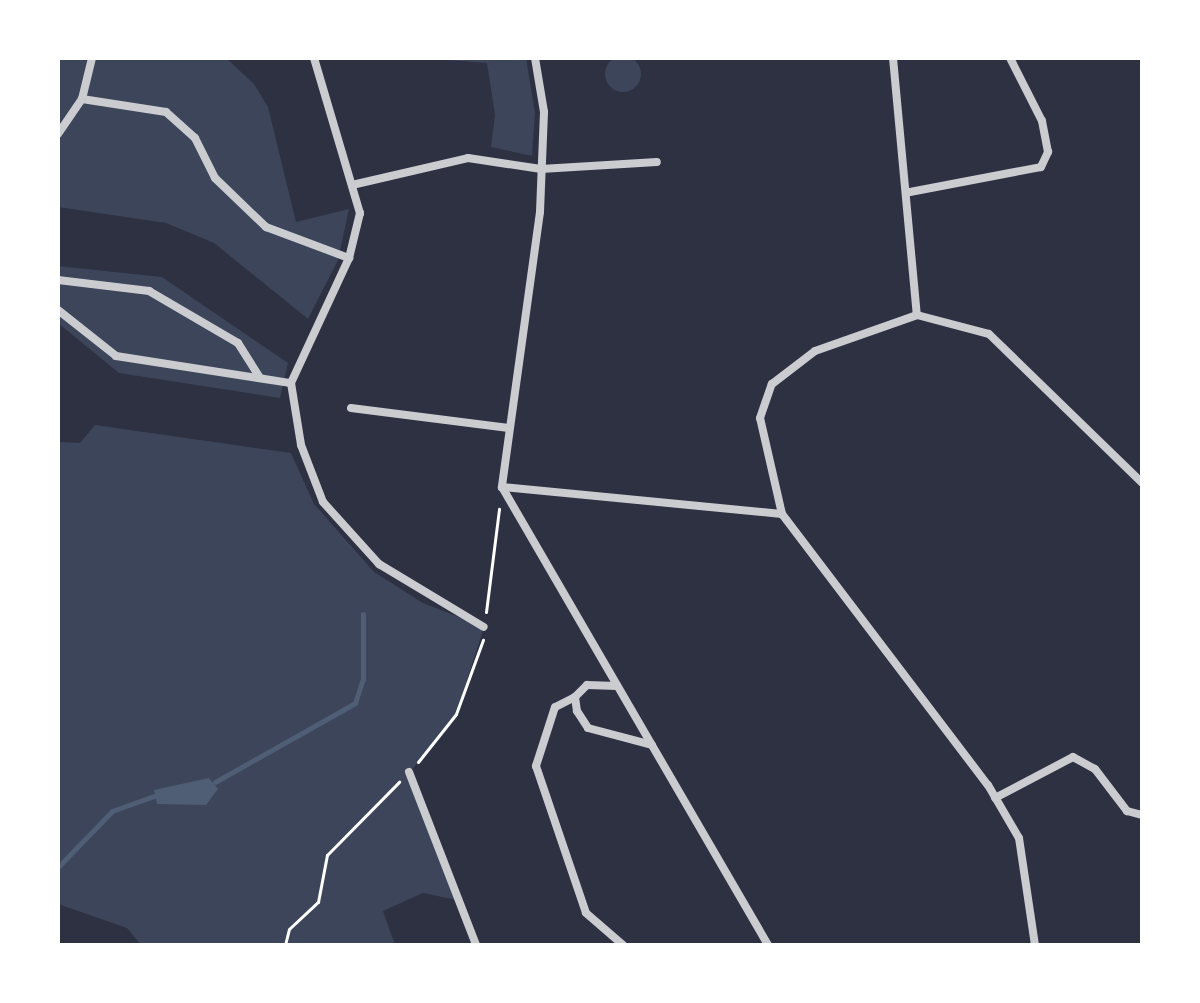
<!DOCTYPE html>
<html>
<head>
<meta charset="utf-8">
<style>
  body { margin:0 }
  #map { position:relative; width:1200px; height:1003px; overflow:hidden; background:#2d3142; font-family:Ubuntu,sans-serif }
  div>[style] { position:absolute }
  .green>* { inset:0; background:#3c4559 }
  .round { border-radius:50% }
  .water>* { inset:0; background:#4f5d75 }
  .stream>* { height:5px; margin:-2.5px; padding:0 2.5px; transform-origin:2.5px; border-radius:2.5px; background:#4f5d75 }
  .path>* { height:3px; margin:-1.5px; padding:0 1.5px; transform-origin:1.5px; border-radius:1.5px; background:#fff }
  .minor>* { height:8px; margin:-4px; padding:0 4px; transform-origin:4px; border-radius:4px; background:#caccd0 }
  span { translate:-50% -50%; white-space:nowrap; text-align:center; line-height:1.15; -webkit-text-stroke:8px #fff; paint-order:stroke }
  .frame { position:absolute; inset:0; border:60px solid #fff; pointer-events:none }
</style>
</head>
<body>
<div id="map">
  <div class="green">
    <div class="round" style="left:605px;top:56px;width:36px;height:36px"></div>
    <div style="clip-path:polygon(58px 58px,226px 58px,254px 84px,268px 107px,296px 222px,349px 209px,338px 260px,308px 319px,214px 243px,166px 223px,58px 207px)"></div>
    <div style="clip-path:polygon(422px 58px,526px 58px,535px 113px,532px 156px,491px 147px,495px 115px,487px 63px)"></div>
    <div style="clip-path:polygon(58px 266px,162px 277px,288px 363px,280px 398px,119px 373px,58px 323px)"></div>
    <div style="clip-path:polygon(95px 425px,291px 453px,314px 504px,374px 572px,423px 603px,484px 627px,456px 714px,410px 772px,457px 900px,423px 893px,383px 911px,395px 945px,141px 945px,127px 928px,58px 904px,58px 442px,80px 443px)"></div>
  </div>
  <div class="water">
    <div style="clip-path:polygon(209px 778px,218px 789px,206px 805px,157px 804px,154px 790px)"></div>
  </div>
  <div class="stream">
    <div style="left:215px;top:782px;width:161px;rotate:-29.4deg"></div>
    <div style="left:355px;top:703px;width:25px;rotate:-72deg"></div>
    <div style="left:363px;top:679px;width:65px;rotate:-90deg"></div>
    <div style="left:58px;top:867px;width:78px;rotate:-46deg"></div>
    <div style="left:112px;top:811px;width:45px;rotate:-19.7deg"></div>
  </div>
  <div class="path">
    <div style="left:486px;top:612px;width:104px;rotate:-82.8deg"></div>
    <div style="left:418px;top:762px;width:61px;rotate:-51.6deg"></div>
    <div style="left:456px;top:714px;width:79px;rotate:-70deg"></div>
    <div style="left:285px;top:945px;width:16px;rotate:-76deg"></div>
    <div style="left:289px;top:929px;width:40px;rotate:-43deg"></div>
    <div style="left:318px;top:902px;width:48px;rotate:-79.2deg"></div>
    <div style="left:327px;top:855px;width:103px;rotate:-45.4deg"></div>
  </div>
  <div class="minor">
    <div style="left:314px;top:58px;width:162px;rotate:73.5deg"></div>
    <div style="left:360px;top:213px;width:46px;rotate:103.7deg"></div>
    <div style="left:349px;top:258px;width:138px;rotate:114.9deg"></div>
    <div style="left:291px;top:383px;width:63px;rotate:80.8deg"></div>
    <div style="left:301px;top:445px;width:61px;rotate:68.9deg"></div>
    <div style="left:323px;top:502px;width:84px;rotate:47.9deg"></div>
    <div style="left:379px;top:564px;width:122px;rotate:31deg"></div>
    <div style="left:535px;top:58px;width:55px;rotate:80.5deg"></div>
    <div style="left:544px;top:112px;width:100px;rotate:92.3deg"></div>
    <div style="left:540px;top:212px;width:278px;rotate:97.9deg"></div>
    <div style="left:502px;top:487px;width:530px;rotate:59.85deg"></div>
    <div style="left:893px;top:58px;width:258px;rotate:84.7deg"></div>
    <div style="left:82px;top:99px;width:85px;rotate:8.8deg"></div>
    <div style="left:166px;top:112px;width:39px;rotate:42deg"></div>
    <div style="left:195px;top:138px;width:45px;rotate:63.4deg"></div>
    <div style="left:215px;top:178px;width:71px;rotate:43.9deg"></div>
    <div style="left:266px;top:227px;width:89px;rotate:20.5deg"></div>
    <div style="left:58px;top:134px;width:42px;rotate:-55.6deg"></div>
    <div style="left:82px;top:99px;width:42px;rotate:-76.3deg"></div>
    <div style="left:352px;top:185px;width:119px;rotate:-13.1deg"></div>
    <div style="left:468px;top:158px;width:74px;rotate:8.6deg"></div>
    <div style="left:541px;top:169px;width:116px;rotate:-3.5deg"></div>
    <div style="left:910px;top:192px;width:133px;rotate:-10.8deg"></div>
    <div style="left:1041px;top:167px;width:17px;rotate:-65deg"></div>
    <div style="left:1048px;top:152px;width:32px;rotate:-101deg"></div>
    <div style="left:1042px;top:121px;width:71px;rotate:-116.9deg"></div>
    <div style="left:58px;top:280px;width:92px;rotate:6.9deg"></div>
    <div style="left:149px;top:291px;width:103px;rotate:30.3deg"></div>
    <div style="left:238px;top:343px;width:41px;rotate:57.8deg"></div>
    <div style="left:58px;top:310px;width:74px;rotate:38.4deg"></div>
    <div style="left:116px;top:356px;width:177px;rotate:8.8deg"></div>
    <div style="left:351px;top:408px;width:159px;rotate:7.2deg"></div>
    <div style="left:502px;top:487px;width:281px;rotate:5.5deg"></div>
    <div style="left:782px;top:514px;width:340px;rotate:52.8deg"></div>
    <div style="left:988px;top:785px;width:61px;rotate:59.7deg"></div>
    <div style="left:1019px;top:838px;width:108px;rotate:81.5deg"></div>
    <div style="left:782px;top:514px;width:98px;rotate:-102.9deg"></div>
    <div style="left:760px;top:418px;width:36px;rotate:-71deg"></div>
    <div style="left:772px;top:384px;width:54px;rotate:-37.5deg"></div>
    <div style="left:815px;top:351px;width:108px;rotate:-19.4deg"></div>
    <div style="left:917px;top:315px;width:74px;rotate:14.8deg"></div>
    <div style="left:989px;top:334px;width:214px;rotate:44.2deg"></div>
    <div style="left:617px;top:686px;width:30px;rotate:-178deg"></div>
    <div style="left:587px;top:685px;width:17px;rotate:135deg"></div>
    <div style="left:575px;top:697px;width:14px;rotate:82deg"></div>
    <div style="left:577px;top:711px;width:20px;rotate:57deg"></div>
    <div style="left:588px;top:728px;width:66px;rotate:14.9deg"></div>
    <div style="left:575px;top:697px;width:22px;rotate:153deg"></div>
    <div style="left:555px;top:707px;width:62px;rotate:107.9deg"></div>
    <div style="left:536px;top:766px;width:155px;rotate:71.2deg"></div>
    <div style="left:586px;top:913px;width:49px;rotate:40.9deg"></div>
    <div style="left:409px;top:772px;width:186px;rotate:68.8deg"></div>
    <div style="left:995px;top:798px;width:88px;rotate:-27.7deg"></div>
    <div style="left:1073px;top:757px;width:25px;rotate:29deg"></div>
    <div style="left:1095px;top:769px;width:53px;rotate:52.7deg"></div>
    <div style="left:1127px;top:811px;width:16px;rotate:15deg"></div>
  </div>
  <div class="frame"></div>
</div>
</body>
</html>
